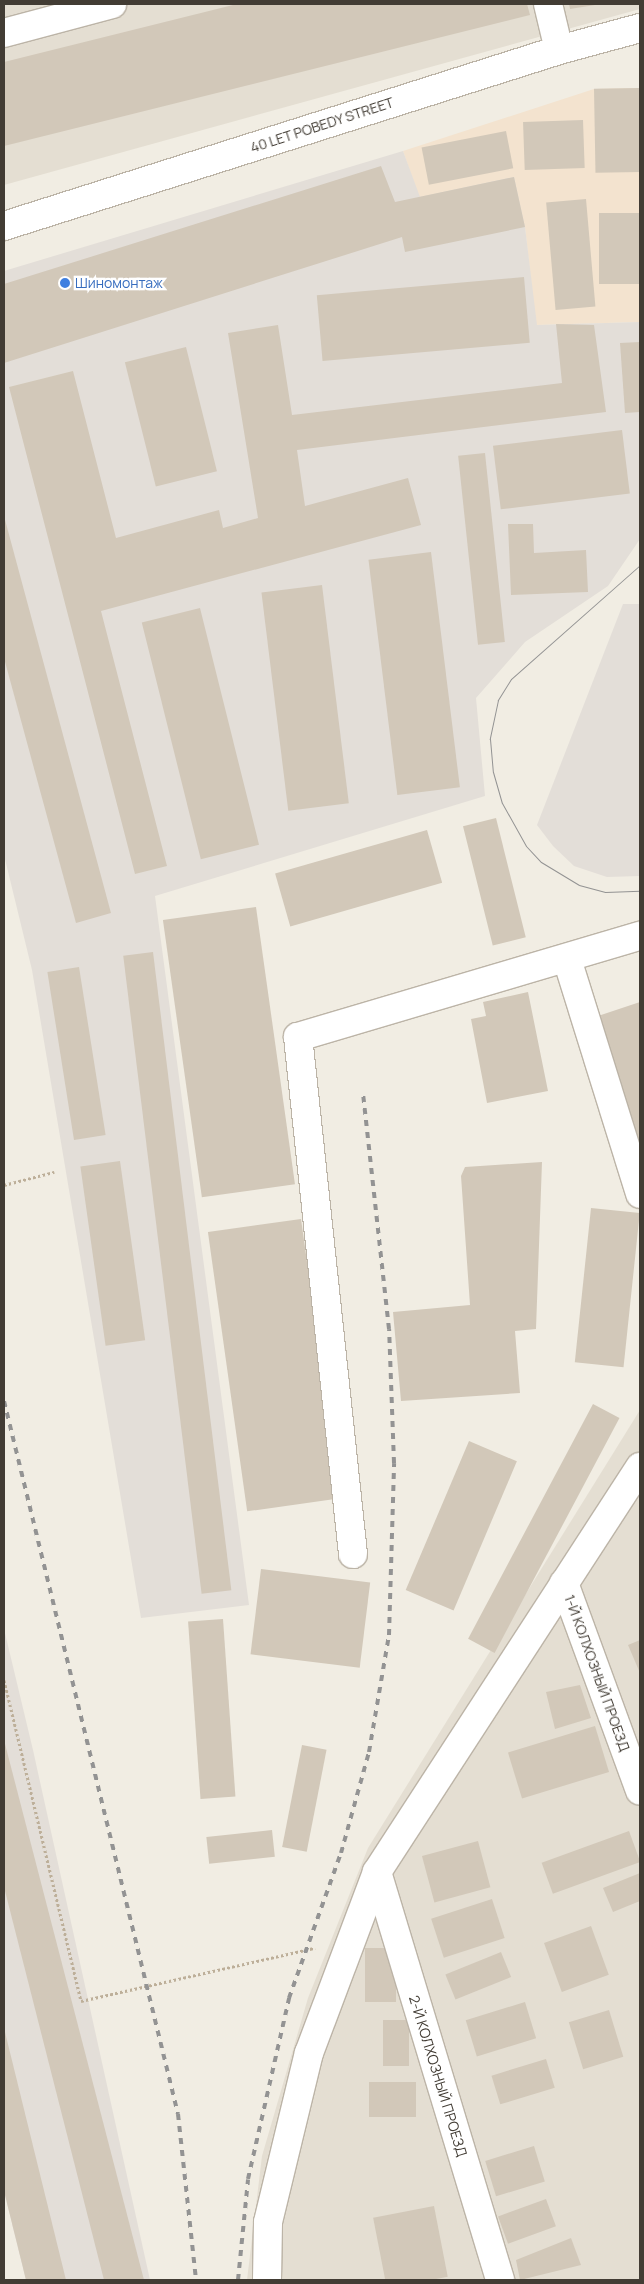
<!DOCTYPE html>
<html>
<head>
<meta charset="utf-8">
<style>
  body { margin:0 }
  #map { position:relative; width:644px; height:2284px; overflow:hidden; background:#f1ede3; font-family:Manrope,sans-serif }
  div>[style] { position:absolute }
  .residential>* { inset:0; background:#e4ded2 }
  .commercial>* { inset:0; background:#f3e3cf }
  .industrial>* { inset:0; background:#e3ded8 }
  .building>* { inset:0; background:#d2c8b9; transform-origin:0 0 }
  .path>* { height:3px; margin-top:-1.5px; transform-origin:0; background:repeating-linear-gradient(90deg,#bdaf99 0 2.5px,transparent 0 5px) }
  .roads { filter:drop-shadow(1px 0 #bcb4a7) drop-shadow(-1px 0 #bcb4a7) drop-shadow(0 1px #bcb4a7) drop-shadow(0 -1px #bcb4a7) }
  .minor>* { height:28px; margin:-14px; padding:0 14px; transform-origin:14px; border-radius:14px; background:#fff }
  .tram>* { height:1px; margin:-0.5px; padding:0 0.5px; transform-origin:0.5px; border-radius:0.5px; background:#939393 }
  .rail>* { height:4px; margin-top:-2px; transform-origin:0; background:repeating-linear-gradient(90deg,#939393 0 6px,transparent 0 12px) }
  .dots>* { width:14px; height:14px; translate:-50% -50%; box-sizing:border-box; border:2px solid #fff; border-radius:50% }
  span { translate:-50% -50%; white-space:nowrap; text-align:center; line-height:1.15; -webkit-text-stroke:4.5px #fff; paint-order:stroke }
  .street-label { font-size:14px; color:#423c34 }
  .shop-label { font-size:14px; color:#366cbe }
  .left { translate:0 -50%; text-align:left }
  .frame { position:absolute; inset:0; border:5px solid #423c34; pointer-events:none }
</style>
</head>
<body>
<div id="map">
  <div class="residential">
    <div style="clip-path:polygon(4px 4px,640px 4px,640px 9px,4px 185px)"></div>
    <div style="clip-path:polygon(640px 1410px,640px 2280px,247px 2280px,262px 2156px,308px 1998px,368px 1848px)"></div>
  </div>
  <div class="commercial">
    <div style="clip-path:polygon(639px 88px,640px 322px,536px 325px,525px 227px,419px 197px,403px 151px,594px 89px)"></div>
  </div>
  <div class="industrial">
    <div style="clip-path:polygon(403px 151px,420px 197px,514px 177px,525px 227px,537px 325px,640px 322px,640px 539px,608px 586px,525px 642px,476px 698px,485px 796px,155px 896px,249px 1605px,141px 1618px,32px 970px,4px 855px,4px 271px)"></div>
    <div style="clip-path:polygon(623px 604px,640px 604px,640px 876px,607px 877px,574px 866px,553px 846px,537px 825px)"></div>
    <div style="clip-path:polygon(4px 1629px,33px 1750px,150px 2280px,26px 2280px,4px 2191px)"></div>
  </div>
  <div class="building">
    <div style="clip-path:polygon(237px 4px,527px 4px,530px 15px,4px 146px,4px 62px)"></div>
    <div style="clip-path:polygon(569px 4px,595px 4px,595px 5px,570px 9px)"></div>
    <div style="left:639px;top:88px;width:84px;height:45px;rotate:89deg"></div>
    <div style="left:583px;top:120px;width:48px;height:60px;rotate:88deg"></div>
    <div style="left:506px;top:131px;width:38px;height:86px;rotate:79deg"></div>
    <div style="clip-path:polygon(381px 166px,395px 202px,514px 177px,525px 227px,405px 252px,402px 237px,4px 363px,4px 284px)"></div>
    <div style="left:586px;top:199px;width:108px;height:40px;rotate:85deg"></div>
    <div style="left:640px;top:213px;width:71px;height:41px;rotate:90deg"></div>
    <div style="left:524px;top:277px;width:66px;height:208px;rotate:85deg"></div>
    <div style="clip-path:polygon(556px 324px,594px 325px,606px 412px,297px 450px,305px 506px,408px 478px,421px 525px,101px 611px,167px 866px,135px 874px,9px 387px,73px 371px,116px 538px,219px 510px,223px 528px,258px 518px,228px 333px,278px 325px,292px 415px,562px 383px)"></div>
    <div style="clip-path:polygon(640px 342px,640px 412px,625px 413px,620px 343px)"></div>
    <div style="left:186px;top:347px;width:128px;height:63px;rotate:76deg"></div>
    <div style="left:622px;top:430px;width:64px;height:130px;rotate:83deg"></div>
    <div style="left:485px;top:453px;width:190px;height:27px;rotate:84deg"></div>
    <div style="clip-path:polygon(4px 516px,111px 913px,76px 923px,4px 658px)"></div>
    <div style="clip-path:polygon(508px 524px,533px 524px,534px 553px,586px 550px,588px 592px,511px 595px)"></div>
    <div style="left:431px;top:552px;width:237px;height:63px;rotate:83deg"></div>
    <div style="left:322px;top:585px;width:220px;height:61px;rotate:83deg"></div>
    <div style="left:200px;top:608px;width:244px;height:60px;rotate:76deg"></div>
    <div style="left:496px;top:818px;width:123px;height:34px;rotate:76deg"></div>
    <div style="left:427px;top:830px;width:55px;height:158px;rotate:74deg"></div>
    <div style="left:256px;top:907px;width:280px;height:94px;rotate:82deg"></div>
    <div style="left:153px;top:952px;width:643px;height:30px;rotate:83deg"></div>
    <div style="left:79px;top:967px;width:170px;height:32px;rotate:81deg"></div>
    <div style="clip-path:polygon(528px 992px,548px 1091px,487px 1103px,471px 1019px,486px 1016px,483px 1002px)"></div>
    <div style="clip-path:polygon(640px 1002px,640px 1149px,595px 1017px)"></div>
    <div style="left:120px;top:1161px;width:181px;height:40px;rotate:82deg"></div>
    <div style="clip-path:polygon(542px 1162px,536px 1329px,515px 1331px,520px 1393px,401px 1401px,393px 1312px,470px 1305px,461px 1176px,465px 1167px)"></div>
    <div style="left:591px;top:1208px;width:49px;height:155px;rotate:6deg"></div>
    <div style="left:301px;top:1219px;width:282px;height:94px;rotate:82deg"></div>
    <div style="left:593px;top:1404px;width:30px;height:266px;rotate:28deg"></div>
    <div style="left:469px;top:1441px;width:52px;height:162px;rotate:23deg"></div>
    <div style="left:261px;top:1569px;width:110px;height:86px;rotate:7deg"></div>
    <div style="left:223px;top:1619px;width:178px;height:35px;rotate:86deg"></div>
    <div style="clip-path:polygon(640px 1640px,640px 1673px,628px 1645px)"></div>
    <div style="clip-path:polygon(580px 1685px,591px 1718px,555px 1729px,546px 1692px)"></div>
    <div style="left:595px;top:1726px;width:48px;height:91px;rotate:73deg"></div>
    <div style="clip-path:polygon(4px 1740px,144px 2280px,104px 2280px,4px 1887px)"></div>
    <div style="left:302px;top:1745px;width:25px;height:104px;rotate:11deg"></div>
    <div style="left:272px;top:1830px;width:27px;height:66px;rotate:84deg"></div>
    <div style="left:629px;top:1831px;width:33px;height:93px;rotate:70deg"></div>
    <div style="left:478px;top:1841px;width:48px;height:58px;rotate:75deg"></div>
    <div style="clip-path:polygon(640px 1873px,640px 1901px,613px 1912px,603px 1888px)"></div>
    <div style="left:492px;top:1899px;width:41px;height:64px;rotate:72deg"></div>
    <div style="left:591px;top:1926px;width:52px;height:50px;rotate:70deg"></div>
    <div style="left:365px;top:1948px;width:31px;height:54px"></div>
    <div style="left:501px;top:1952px;width:27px;height:60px;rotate:68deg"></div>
    <div style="left:525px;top:2002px;width:38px;height:62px;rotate:73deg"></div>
    <div style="left:609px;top:2010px;width:49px;height:42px;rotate:73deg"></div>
    <div style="left:383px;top:2020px;width:26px;height:46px"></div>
    <div style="clip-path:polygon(4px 2028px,66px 2280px,26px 2280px,4px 2191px)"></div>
    <div style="left:546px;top:2059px;width:30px;height:57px;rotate:73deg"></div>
    <div style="left:369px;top:2082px;width:47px;height:35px"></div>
    <div style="left:534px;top:2146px;width:37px;height:51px;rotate:73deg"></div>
    <div style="left:546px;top:2199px;width:29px;height:51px;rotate:70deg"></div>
    <div style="left:434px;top:2206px;width:72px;height:62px;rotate:79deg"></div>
    <div style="clip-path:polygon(571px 2238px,581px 2265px,520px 2280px,516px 2260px)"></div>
  </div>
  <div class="path">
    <div style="left:4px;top:1185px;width:52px;rotate:-14.6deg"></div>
    <div style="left:4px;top:1680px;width:330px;rotate:76.5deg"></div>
    <div style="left:81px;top:2001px;width:240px;rotate:-12.8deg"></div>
  </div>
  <div class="roads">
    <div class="minor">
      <div style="left:548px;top:4px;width:47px;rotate:76.6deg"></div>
      <div style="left:4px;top:33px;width:112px;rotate:-15deg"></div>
      <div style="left:4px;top:226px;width:582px;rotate:-17.59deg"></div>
      <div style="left:559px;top:50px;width:84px;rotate:-15.2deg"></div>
      <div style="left:567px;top:959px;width:246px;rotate:72.7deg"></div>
      <div style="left:353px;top:1554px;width:520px;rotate:-96.07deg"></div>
      <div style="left:298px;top:1037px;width:357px;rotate:-16.5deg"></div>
      <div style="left:564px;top:1583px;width:221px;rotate:69.9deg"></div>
      <div style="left:377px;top:1872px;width:426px;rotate:73.2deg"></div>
      <div style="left:267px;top:2280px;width:58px;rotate:-89deg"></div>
      <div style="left:268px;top:2222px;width:174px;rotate:-76.4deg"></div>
      <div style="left:309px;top:2053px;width:193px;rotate:-69.4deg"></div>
      <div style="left:377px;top:1872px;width:483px;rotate:-57deg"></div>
    </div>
  </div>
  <div class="tram">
    <div style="left:640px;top:565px;width:172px;rotate:138.5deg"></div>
    <div style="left:511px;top:679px;width:25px;rotate:122deg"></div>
    <div style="left:498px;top:700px;width:40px;rotate:102deg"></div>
    <div style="left:490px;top:739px;width:33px;rotate:85deg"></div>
    <div style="left:493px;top:772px;width:32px;rotate:74deg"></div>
    <div style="left:502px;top:803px;width:49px;rotate:60.8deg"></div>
    <div style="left:526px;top:846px;width:22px;rotate:47deg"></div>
    <div style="left:541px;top:862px;width:44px;rotate:31.2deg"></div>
    <div style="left:579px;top:885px;width:27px;rotate:15deg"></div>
    <div style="left:605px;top:892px;width:35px;rotate:-2deg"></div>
  </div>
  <div class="rail">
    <div style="left:4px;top:1401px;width:734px;rotate:76.29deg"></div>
    <div style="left:178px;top:2114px;width:167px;rotate:83.8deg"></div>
    <div style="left:238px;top:2280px;width:101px;rotate:-84.3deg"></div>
    <div style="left:248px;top:2179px;width:186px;rotate:-77.2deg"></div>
    <div style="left:289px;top:1998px;width:154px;rotate:-70.3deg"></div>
    <div style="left:341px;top:1853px;width:105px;rotate:-74.5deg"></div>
    <div style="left:369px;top:1752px;width:119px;rotate:-80.3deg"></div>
    <div style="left:389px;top:1635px;width:172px;rotate:-88.3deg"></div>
    <div style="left:394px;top:1463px;width:134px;rotate:-92.1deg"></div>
    <div style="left:389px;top:1329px;width:235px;rotate:-96.3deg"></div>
  </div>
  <div class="dots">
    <div style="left:65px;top:283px;background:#3f7fe0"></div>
  </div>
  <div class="street-label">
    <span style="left:322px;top:125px;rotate:-18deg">40 LET POBEDY STREET</span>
    <span style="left:597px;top:1673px;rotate:70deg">1-Й КОЛХОЗНЫЙ ПРОЕЗД</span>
    <span style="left:438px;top:2076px;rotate:73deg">2-Й КОЛХОЗНЫЙ ПРОЕЗД</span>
  </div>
  <div class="shop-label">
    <span class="left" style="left:75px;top:283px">Шиномонтаж</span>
  </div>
  <div class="frame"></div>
</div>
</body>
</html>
